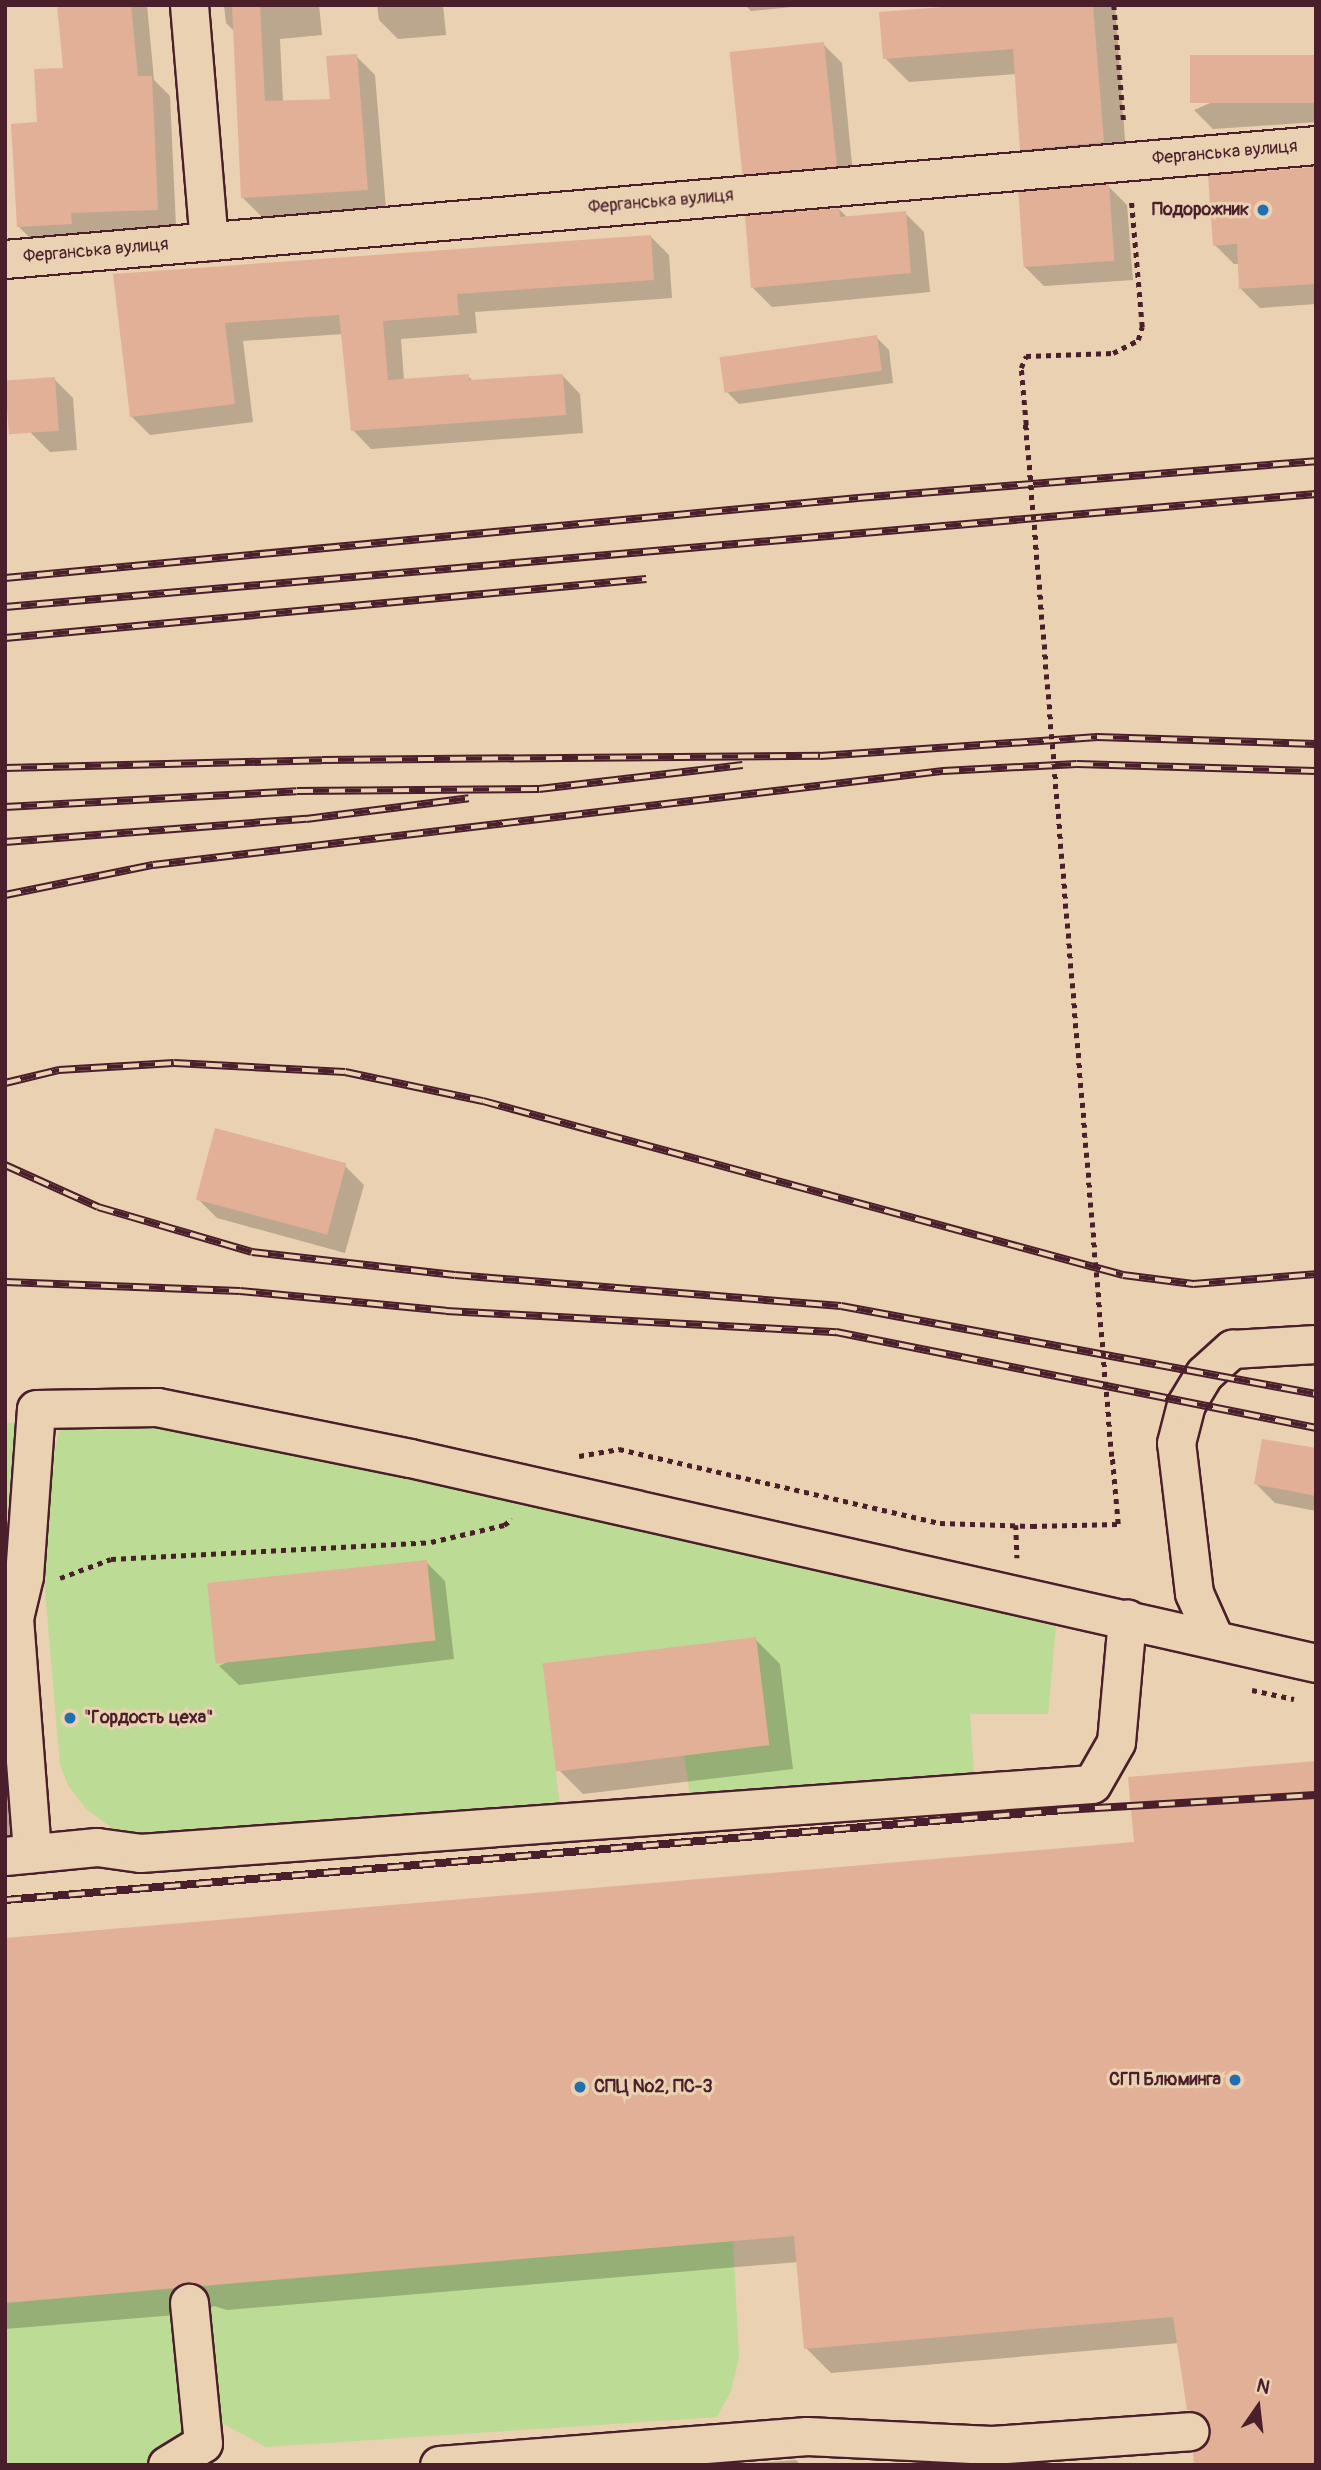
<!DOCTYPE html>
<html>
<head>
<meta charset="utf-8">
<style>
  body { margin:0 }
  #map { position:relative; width:1321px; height:2470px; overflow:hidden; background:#e9d1b2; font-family:Pangolin,sans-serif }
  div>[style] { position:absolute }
  .green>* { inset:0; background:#bcdb94 }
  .shadow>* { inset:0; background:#0003 }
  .building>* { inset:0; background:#e1b097; transform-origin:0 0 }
  .path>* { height:4.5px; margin-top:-2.25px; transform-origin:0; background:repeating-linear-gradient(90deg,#4a1f2b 0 5px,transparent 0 10px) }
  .roads { filter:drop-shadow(2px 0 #4a1f2b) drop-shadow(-2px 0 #4a1f2b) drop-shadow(0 2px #4a1f2b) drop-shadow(0 -2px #4a1f2b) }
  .minor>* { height:37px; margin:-18.5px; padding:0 18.5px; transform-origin:18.5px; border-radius:18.5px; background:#e9d1b2 }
  .rail>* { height:8px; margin-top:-4px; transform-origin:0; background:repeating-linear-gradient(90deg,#e9d1b2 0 16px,#4a1f2b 0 32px); box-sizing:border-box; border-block:2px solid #4a1f2b }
  .path-bridge>* { height:4.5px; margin-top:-2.25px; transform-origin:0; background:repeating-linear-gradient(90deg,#4a1f2b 0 5px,transparent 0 10px) }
  .dots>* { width:19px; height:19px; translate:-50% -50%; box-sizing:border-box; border:4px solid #e9d1b2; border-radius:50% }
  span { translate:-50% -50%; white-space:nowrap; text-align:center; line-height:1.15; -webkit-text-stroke:6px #e9d1b2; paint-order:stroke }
  .street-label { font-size:18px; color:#4a1f2b }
  .poi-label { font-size:18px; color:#4a1f2b; font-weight:700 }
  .right { translate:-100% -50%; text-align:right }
  .left { translate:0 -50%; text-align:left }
  .frame { position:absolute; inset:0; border:7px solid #4a1f2b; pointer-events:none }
  .north { position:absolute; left:1223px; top:2372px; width:70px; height:70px; -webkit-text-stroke:5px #e9d1b2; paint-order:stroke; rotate:14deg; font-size:19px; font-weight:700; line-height:28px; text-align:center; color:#4a1f2b }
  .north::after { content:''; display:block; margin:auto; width:24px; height:32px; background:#4a1f2b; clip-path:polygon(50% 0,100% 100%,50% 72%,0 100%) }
</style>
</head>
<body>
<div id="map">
  <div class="green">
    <div style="clip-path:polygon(157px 1407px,1058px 1603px,1048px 1714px,970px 1714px,975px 1787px,692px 1808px,684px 1755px,769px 1744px,756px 1638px,544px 1663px,560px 1809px,157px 1835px,112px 1828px,86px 1809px,68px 1785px,60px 1765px,41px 1544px,44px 1492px,65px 1409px)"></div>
    <div style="clip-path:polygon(23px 1422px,5px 1606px,5px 1423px)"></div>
    <div style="clip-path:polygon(733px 2241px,739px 2357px,731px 2391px,717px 2417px,266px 2447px,220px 2422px,202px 2406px,167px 2465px,5px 2465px,5px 2303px)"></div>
  </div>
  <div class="shadow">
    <div style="clip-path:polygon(59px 5px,147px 5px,154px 80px,170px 96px,176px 227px,88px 231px,89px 242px,37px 245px,19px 227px,39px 124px,65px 69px)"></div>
    <div style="clip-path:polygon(224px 5px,319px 5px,322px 35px,280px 39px,283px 102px,332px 100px,356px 56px,375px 75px,386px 209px,262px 217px,243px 198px,235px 32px,226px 23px)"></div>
    <div style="clip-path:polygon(377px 5px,443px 5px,446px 35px,398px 39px,379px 20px)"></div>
    <div style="clip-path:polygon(745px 5px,812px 5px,751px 11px)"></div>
    <div style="clip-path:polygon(992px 5px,1115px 5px,1127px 166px,1046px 173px,1022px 149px,1016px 74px,909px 82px,885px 58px)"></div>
    <div style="clip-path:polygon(823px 44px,842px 63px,854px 184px,762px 192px,743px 173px)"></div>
    <div style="clip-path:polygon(1316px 57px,1316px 122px,1213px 129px,1194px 110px)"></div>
    <div style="clip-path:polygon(1316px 169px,1316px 304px,1260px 308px,1241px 289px,1240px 264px,1234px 264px,1215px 245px)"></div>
    <div style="clip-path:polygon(1108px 186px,1127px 205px,1133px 280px,1044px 286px,1025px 267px)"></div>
    <div style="clip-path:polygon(839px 209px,848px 218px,905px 213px,924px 232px,930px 292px,772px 307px,753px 288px)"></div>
    <div style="clip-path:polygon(650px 236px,669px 255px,672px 298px,475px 312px,477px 333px,401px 339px,404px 380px,468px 376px,474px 382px,562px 375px,580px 394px,583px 433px,371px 449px,353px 430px,343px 334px,243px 341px,253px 422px,150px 435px,131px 416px,115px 276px)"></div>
    <div style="clip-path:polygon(876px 337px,889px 350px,893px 383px,739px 404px,726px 391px)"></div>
    <div style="clip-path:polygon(54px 379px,73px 398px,77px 450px,50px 452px,31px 433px)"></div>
    <div style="clip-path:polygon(345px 1166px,364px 1185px,345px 1253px,217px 1218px,197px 1198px)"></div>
    <div style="clip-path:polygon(1316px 1450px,1316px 1511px,1275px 1503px,1256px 1484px)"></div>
    <div style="clip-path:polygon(426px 1562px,445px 1581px,454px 1659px,239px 1685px,219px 1666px)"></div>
    <div style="clip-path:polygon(755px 1639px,780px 1664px,793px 1769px,583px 1794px,558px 1769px)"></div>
    <div style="clip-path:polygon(5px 1689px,32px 1835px,5px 1838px)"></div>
    <div style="clip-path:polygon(1316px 1763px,1212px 2432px,1189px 2409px,1179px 2343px,831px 2373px,806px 2348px,798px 2262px,227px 2310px,214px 2306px,200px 2313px,5px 2329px,5px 1940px,1136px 1844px)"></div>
    <div style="clip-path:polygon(796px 2460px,801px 2465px,732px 2465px)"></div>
  </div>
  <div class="building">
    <div style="clip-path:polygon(57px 5px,131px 5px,138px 76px,152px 76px,158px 210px,71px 213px,72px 224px,17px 227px,11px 124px,37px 122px,34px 69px,63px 68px)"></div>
    <div style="clip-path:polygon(232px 5px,260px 5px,265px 101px,330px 99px,326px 56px,357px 54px,368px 190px,241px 198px)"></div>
    <div style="clip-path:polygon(969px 5px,1093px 5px,1104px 142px,1020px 150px,1013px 49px,883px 59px,879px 12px)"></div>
    <div style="left:824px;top:42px;width:125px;height:95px;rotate:84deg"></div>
    <div style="left:1316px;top:55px;width:48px;height:126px;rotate:90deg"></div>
    <div style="clip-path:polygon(1316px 167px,1316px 284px,1239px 289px,1237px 244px,1213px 246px,1208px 175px)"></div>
    <div style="left:1109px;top:184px;width:77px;height:91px;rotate:86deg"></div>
    <div style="clip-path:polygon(839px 208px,840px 217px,906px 211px,911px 273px,751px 288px,745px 216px)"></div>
    <div style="clip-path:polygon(651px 235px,654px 280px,457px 294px,459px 315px,383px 321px,388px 380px,469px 374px,469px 380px,563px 374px,566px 415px,351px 431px,339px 315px,225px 323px,235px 404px,130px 417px,113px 274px)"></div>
    <div style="left:877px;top:335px;width:36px;height:159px;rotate:82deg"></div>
    <div style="left:55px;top:377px;width:54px;height:50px;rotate:86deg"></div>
    <div style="left:215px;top:1128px;width:136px;height:74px;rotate:15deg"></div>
    <div style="clip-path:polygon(1262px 1439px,1316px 1448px,1316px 1496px,1254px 1484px)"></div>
    <div style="left:427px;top:1560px;width:81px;height:221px;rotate:84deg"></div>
    <div style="left:756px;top:1637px;width:109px;height:215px;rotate:83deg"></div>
    <div style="clip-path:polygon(1316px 1761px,1316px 2465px,1194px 2465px,1193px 2452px,1208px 2441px,1211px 2429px,1200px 2412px,1187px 2410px,1173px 2317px,804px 2349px,794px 2236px,201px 2286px,188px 2282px,175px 2288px,5px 2303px,5px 1938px,1134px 1842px,1128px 1777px)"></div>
  </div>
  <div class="path">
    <div style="left:1114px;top:5px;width:119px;rotate:85.2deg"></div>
    <div style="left:1026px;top:425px;width:57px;rotate:-95deg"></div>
    <div style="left:1021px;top:368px;width:13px;rotate:-67deg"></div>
    <div style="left:1026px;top:356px;width:87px;rotate:-2deg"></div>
    <div style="left:1113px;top:353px;width:28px;rotate:-27deg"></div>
    <div style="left:1138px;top:340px;width:14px;rotate:-73deg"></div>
    <div style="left:1142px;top:327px;width:128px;rotate:-94.9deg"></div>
    <div style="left:579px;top:1456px;width:41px;rotate:-9.9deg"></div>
    <div style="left:619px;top:1449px;width:329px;rotate:13deg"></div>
    <div style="left:940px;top:1523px;width:92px;rotate:1.9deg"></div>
    <div style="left:1032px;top:1526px;width:86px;rotate:-1.3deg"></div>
    <div style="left:1118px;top:1524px;width:67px;rotate:-95.1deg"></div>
    <div style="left:1016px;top:1525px;width:33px;rotate:88deg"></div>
    <div style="left:60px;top:1578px;width:54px;rotate:-20.4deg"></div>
    <div style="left:111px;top:1559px;width:320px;rotate:-3deg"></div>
    <div style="left:431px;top:1542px;width:75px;rotate:-13.1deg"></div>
    <div style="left:504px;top:1525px;width:10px;rotate:-37deg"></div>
    <div style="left:1252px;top:1690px;width:43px;rotate:12.1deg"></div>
  </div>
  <div class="roads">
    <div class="minor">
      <div style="left:189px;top:5px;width:237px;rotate:85.2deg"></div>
      <div style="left:5px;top:259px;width:1316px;rotate:-4.97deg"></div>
      <div style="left:14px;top:1618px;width:236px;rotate:85.6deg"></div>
      <div style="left:5px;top:1631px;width:16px;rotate:-55deg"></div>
      <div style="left:14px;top:1618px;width:43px;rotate:-76.6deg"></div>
      <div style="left:24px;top:1576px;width:167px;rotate:-85.9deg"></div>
      <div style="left:36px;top:1409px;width:121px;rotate:-0.9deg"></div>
      <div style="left:157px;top:1407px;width:258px;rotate:11.4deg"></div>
      <div style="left:410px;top:1458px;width:929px;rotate:12.75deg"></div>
      <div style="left:1214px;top:1638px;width:49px;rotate:-114deg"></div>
      <div style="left:1194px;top:1593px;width:151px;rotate:-96.8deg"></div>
      <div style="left:1176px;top:1443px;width:40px;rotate:-75.6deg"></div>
      <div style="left:1186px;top:1404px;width:35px;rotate:-59deg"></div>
      <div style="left:1204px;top:1374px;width:38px;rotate:-42deg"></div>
      <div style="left:1232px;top:1349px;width:84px;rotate:-3.4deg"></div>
      <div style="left:5px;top:1856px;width:92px;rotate:-5.6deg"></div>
      <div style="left:97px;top:1847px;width:43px;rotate:7.9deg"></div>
      <div style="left:140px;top:1853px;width:954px;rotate:-4.15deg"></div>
      <div style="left:1092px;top:1784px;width:48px;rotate:-60.3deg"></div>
      <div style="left:1116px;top:1742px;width:124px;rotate:-84.9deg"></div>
      <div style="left:167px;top:2465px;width:42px;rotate:-31.4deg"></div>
      <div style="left:203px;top:2443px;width:141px;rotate:-95.7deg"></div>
      <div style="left:439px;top:2465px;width:369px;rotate:-4.5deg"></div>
      <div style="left:807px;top:2436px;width:185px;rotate:2.8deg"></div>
      <div style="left:992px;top:2445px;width:198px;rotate:-4deg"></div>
    </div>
  </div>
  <div class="rail">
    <div style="left:5px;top:578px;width:857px;rotate:-5.36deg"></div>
    <div style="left:858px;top:498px;width:459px;rotate:-4.6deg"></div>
    <div style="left:5px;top:607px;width:1316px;rotate:-4.93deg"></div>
    <div style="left:5px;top:638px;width:644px;rotate:-5.26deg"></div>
    <div style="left:5px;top:768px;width:317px;rotate:-1.4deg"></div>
    <div style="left:322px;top:760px;width:498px;rotate:-0.5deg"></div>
    <div style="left:820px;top:756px;width:278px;rotate:-3.9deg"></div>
    <div style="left:1097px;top:737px;width:219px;rotate:1.8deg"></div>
    <div style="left:5px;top:807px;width:292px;rotate:-3.1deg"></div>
    <div style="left:297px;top:791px;width:242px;rotate:-0.5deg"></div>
    <div style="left:539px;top:789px;width:205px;rotate:-6.7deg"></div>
    <div style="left:5px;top:842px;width:302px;rotate:-4.4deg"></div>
    <div style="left:306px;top:819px;width:164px;rotate:-7.3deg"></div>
    <div style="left:5px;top:895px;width:151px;rotate:-11.5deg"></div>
    <div style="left:153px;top:865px;width:796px;rotate:-6.79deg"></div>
    <div style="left:943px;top:771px;width:134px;rotate:-3deg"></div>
    <div style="left:1077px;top:764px;width:239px;rotate:1.7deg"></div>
    <div style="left:5px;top:1083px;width:56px;rotate:-13.5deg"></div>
    <div style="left:59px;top:1070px;width:115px;rotate:-3.5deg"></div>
    <div style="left:174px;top:1063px;width:171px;rotate:3deg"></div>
    <div style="left:345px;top:1072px;width:141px;rotate:11.9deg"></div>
    <div style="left:483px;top:1101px;width:663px;rotate:15.21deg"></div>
    <div style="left:1123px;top:1275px;width:71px;rotate:7.3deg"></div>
    <div style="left:1193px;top:1284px;width:123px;rotate:-4.6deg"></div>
    <div style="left:5px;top:1165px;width:102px;rotate:24.3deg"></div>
    <div style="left:98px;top:1207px;width:160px;rotate:16.3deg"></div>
    <div style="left:252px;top:1252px;width:204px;rotate:6.5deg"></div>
    <div style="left:455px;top:1275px;width:387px;rotate:4.6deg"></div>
    <div style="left:841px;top:1306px;width:483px;rotate:10.5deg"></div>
    <div style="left:5px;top:1282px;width:235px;rotate:2.2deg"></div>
    <div style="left:240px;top:1291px;width:207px;rotate:5.5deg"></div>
    <div style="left:446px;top:1311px;width:391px;rotate:3.1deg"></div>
    <div style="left:836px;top:1332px;width:490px;rotate:11.3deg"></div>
    <div style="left:5px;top:1900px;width:1062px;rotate:-4.86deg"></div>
    <div style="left:1063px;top:1810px;width:253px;rotate:-3.4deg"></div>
  </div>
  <div class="path-bridge">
    <div style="left:1026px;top:425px;width:1036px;rotate:85.24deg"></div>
  </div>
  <div class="dots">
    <div style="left:1263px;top:210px;background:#1f6fb2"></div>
    <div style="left:70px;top:1718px;background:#1f6fb2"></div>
    <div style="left:1235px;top:2080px;background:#1f6fb2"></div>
    <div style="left:580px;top:2087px;background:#1f6fb2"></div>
  </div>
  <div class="street-label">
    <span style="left:1225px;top:153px;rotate:-5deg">Ферганська вулиця</span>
    <span style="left:661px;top:202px;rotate:-5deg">Ферганська вулиця</span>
    <span style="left:96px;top:251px;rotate:-5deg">Ферганська вулиця</span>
  </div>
  <div class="poi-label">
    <span class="right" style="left:1249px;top:210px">Подорожник</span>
    <span class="left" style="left:84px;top:1718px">"Гордость цеха"</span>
    <span class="right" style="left:1221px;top:2080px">СГП Блюминга</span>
    <span class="left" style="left:594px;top:2087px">СПЦ №2, ПС-3</span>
  </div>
  <div class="frame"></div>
  <div class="north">N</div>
</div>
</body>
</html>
